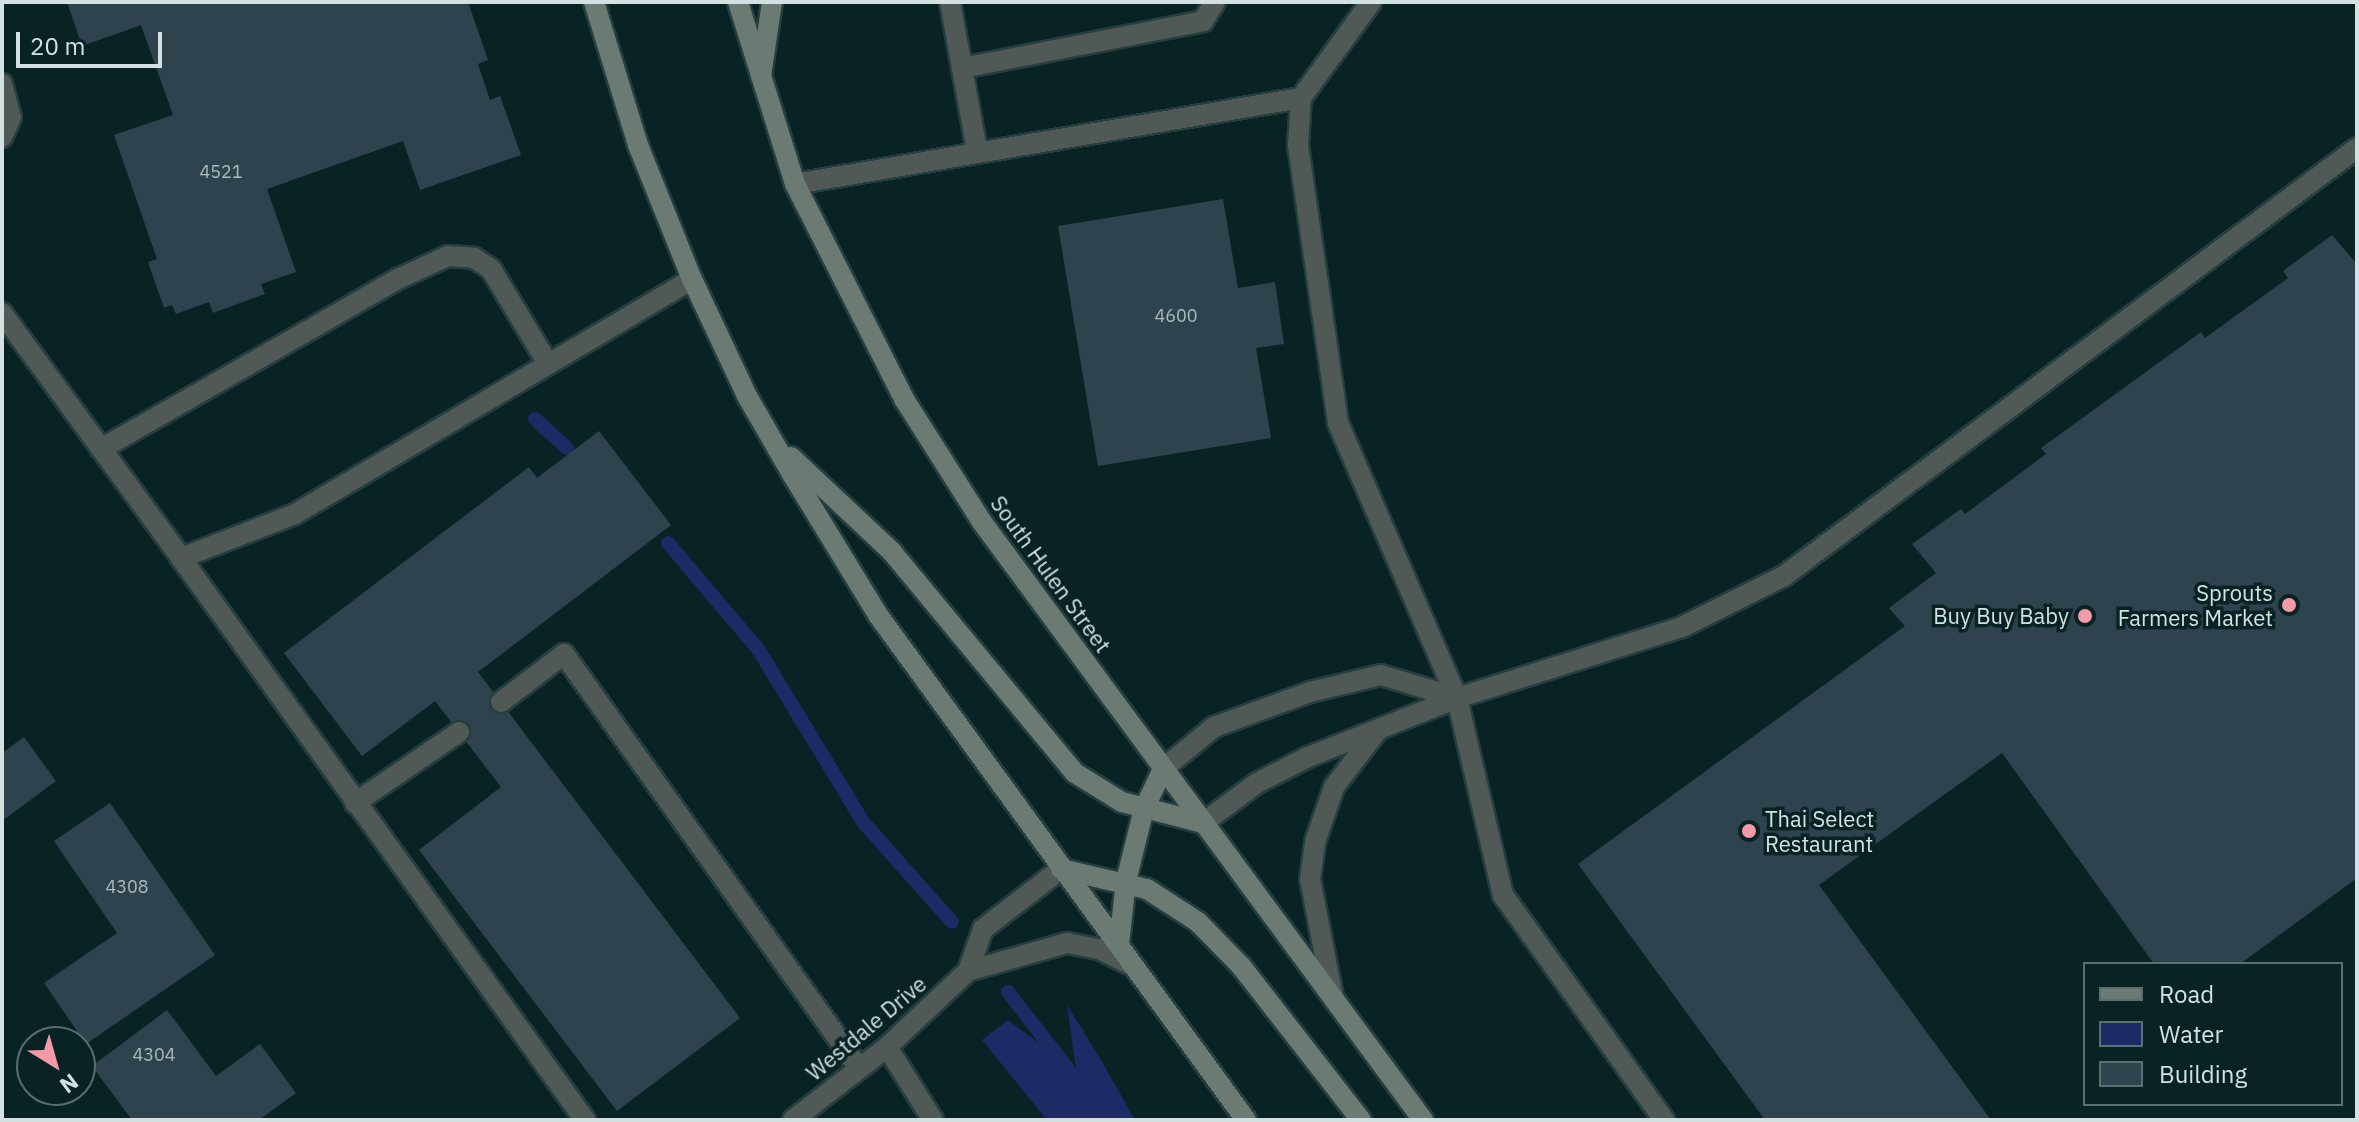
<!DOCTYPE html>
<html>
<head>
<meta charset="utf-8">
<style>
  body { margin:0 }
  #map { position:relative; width:2359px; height:1122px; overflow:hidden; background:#092325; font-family:"IBM Plex Sans",sans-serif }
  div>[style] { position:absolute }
  .water>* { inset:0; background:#1c2a65 }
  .stream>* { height:14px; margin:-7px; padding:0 7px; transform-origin:7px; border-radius:7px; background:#1c2a65 }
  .building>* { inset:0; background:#2f434e }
  .roads { filter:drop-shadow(2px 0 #253e3f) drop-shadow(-2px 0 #253e3f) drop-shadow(0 2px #253e3f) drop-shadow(0 -2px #253e3f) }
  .service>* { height:20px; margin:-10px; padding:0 10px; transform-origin:10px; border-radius:10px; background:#505955 }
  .minor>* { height:20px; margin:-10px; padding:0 10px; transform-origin:10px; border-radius:10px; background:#505955 }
  .tertiary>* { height:20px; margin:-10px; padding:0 10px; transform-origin:10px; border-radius:10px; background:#505955 }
  .secondary>* { height:20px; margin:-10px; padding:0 10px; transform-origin:10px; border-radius:10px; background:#6b7b74 }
  .dots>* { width:22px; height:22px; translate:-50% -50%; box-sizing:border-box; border:4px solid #092325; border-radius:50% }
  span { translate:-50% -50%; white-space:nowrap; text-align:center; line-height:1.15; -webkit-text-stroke:7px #092325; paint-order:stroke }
  .number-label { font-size:18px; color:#aababd }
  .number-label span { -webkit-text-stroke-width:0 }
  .street-label { font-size:22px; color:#d3e1e2 }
  .poi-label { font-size:22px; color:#d3e1e2 }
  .right { translate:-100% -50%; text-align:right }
  .left { translate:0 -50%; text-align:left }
  .frame { position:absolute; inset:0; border:4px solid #d3e1e2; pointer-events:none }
  .legend { position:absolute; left:2083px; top:962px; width:260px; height:144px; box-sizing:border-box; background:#092325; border:2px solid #5a6f71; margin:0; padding:10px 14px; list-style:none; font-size:24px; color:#d3e1e2 }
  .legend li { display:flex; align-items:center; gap:16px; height:40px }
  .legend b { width:40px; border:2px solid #5a6f71 }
  .north { position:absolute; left:16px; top:1026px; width:80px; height:80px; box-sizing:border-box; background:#092325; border:2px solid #5a6f71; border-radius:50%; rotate:143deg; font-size:22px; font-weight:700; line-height:32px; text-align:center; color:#d3e1e2 }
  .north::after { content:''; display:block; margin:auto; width:28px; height:36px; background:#f49aa6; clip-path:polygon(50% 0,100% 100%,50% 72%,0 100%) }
  .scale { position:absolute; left:16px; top:32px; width:146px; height:36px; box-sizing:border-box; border:4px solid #d3e1e2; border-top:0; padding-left:10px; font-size:24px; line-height:28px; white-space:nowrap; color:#d3e1e2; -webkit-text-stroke:6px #092325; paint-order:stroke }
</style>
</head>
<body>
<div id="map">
  <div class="water">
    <div style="clip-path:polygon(1067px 1005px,1097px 1053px,1135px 1120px,1047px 1120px,982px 1040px,1008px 1020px,1076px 1070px)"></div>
  </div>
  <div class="stream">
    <div style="left:535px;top:419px;width:43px;rotate:42.2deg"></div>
    <div style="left:668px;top:543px;width:139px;rotate:49.7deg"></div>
    <div style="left:758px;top:649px;width:204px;rotate:58.7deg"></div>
    <div style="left:864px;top:823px;width:132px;rotate:48.4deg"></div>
    <div style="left:1008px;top:992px;width:104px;rotate:52deg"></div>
  </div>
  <div class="building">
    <div style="clip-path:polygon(67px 2px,468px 2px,488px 60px,478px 64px,490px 100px,500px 96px,521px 155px,420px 190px,403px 141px,267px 189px,296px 272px,261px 284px,265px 294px,213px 313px,209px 302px,176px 314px,172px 305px,164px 308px,148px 262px,157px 259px,114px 135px,173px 115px,141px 25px,82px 46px)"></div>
    <div style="clip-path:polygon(1223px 199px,1238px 288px,1275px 282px,1284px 344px,1256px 348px,1271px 438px,1098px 466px,1058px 226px)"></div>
    <div style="clip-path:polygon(2332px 235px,2357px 264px,2357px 878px,2240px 964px,2154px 964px,2002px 753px,1819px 885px,1991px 1120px,1765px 1120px,1578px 864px,1905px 626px,1889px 608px,1936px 573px,1912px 544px,1961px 509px,1965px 514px,2046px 454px,2041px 448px,2201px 332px,2205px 338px,2288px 278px,2283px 271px)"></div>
    <div style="clip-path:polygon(599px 431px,671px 525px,478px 672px,740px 1018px,617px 1111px,419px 850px,501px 787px,435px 701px,362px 756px,284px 653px,529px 467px,537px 478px)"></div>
    <div style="clip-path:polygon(24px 737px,56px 781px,2px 821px,2px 753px)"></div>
    <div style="clip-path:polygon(110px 803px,215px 955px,86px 1044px,44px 983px,117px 933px,54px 841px)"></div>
    <div style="clip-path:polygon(167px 1010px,216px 1076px,260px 1044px,296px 1093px,259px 1120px,132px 1120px,92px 1066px)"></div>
  </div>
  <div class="roads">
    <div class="service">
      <div style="left:950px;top:2px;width:151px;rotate:79.7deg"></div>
      <div style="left:1371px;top:2px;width:119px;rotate:126.1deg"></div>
      <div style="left:1301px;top:98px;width:47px;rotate:93.7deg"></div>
      <div style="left:1298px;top:145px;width:281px;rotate:81.8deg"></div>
      <div style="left:1338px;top:423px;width:300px;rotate:66.6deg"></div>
      <div style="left:1457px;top:698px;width:202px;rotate:76.9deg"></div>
      <div style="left:1503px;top:895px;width:277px;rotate:54.4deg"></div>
      <div style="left:962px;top:68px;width:246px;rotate:-11deg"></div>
      <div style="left:1203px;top:21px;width:22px;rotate:-58deg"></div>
      <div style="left:2px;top:84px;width:34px;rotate:75deg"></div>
      <div style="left:11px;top:117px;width:22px;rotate:114deg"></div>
      <div style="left:795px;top:184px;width:513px;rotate:-9.65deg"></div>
      <div style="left:2px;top:313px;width:303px;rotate:53.8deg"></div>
      <div style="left:181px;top:558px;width:122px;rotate:-21.1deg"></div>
      <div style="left:295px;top:514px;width:461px;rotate:-30.6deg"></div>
      <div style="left:101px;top:449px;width:344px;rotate:-29.8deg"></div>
      <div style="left:400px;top:278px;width:53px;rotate:-24.6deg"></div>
      <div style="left:448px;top:256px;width:26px;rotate:4deg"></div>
      <div style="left:474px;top:258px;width:20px;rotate:33deg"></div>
      <div style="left:491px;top:269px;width:111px;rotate:59deg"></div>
      <div style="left:181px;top:558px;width:692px;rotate:54.29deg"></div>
      <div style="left:501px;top:702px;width:79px;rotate:-37.3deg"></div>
      <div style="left:564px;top:654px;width:508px;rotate:54.53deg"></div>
      <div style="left:1163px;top:769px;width:66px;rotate:-39.5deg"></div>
      <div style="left:1214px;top:727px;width:102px;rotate:-20deg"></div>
      <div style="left:1310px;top:692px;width:73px;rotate:-13.5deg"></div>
      <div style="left:1381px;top:675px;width:79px;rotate:16.8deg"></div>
      <div style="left:355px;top:803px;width:126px;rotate:-34.3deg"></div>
      <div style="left:1203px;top:823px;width:67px;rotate:-36.5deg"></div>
      <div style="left:1257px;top:783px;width:57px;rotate:-27deg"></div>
      <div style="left:1308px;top:757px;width:160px;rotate:-21.6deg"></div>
      <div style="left:1457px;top:698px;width:236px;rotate:-17.5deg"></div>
      <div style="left:1682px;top:627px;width:114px;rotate:-26.6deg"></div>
      <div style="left:1784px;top:576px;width:715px;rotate:-36.76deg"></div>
      <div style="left:1333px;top:997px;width:120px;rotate:-101deg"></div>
      <div style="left:1310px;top:879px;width:37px;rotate:-82deg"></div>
      <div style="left:1315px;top:842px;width:58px;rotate:-70.9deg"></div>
      <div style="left:1334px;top:787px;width:71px;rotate:-52.5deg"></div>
    </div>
    <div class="minor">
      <div style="left:887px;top:1047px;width:86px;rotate:57.8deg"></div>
    </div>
    <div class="tertiary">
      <div style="left:968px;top:971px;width:45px;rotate:-70.3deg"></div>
      <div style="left:983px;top:929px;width:98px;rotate:-37.6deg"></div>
      <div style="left:793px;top:1120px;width:119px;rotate:-37.8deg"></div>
      <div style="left:887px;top:1047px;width:111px;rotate:-43.2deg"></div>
      <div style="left:968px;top:971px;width:103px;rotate:-15.8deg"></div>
      <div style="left:1067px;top:943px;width:33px;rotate:11deg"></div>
      <div style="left:1099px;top:949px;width:40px;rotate:26.6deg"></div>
    </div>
    <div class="secondary">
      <div style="left:594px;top:2px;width:150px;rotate:72.9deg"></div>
      <div style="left:638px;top:145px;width:144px;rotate:68.1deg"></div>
      <div style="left:692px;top:279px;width:129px;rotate:64.8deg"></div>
      <div style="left:747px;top:396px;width:90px;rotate:60deg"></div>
      <div style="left:792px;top:474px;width:165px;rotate:58.6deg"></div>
      <div style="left:878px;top:615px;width:625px;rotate:53.92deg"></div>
      <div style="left:738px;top:2px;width:191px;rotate:72.6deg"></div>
      <div style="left:795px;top:184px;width:241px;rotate:63.1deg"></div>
      <div style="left:904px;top:399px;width:146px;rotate:57.6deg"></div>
      <div style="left:982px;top:522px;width:743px;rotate:53.59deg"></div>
      <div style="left:761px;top:76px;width:75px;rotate:-81.5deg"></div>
      <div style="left:791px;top:457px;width:139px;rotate:43.2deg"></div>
      <div style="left:892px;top:552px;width:287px;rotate:50.4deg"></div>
      <div style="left:1075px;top:773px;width:55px;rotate:31.7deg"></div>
      <div style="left:1122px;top:802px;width:84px;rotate:14.5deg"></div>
      <div style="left:1061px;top:869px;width:88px;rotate:13.1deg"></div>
      <div style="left:1147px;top:889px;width:61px;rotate:32.9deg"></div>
      <div style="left:1198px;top:922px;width:62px;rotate:45.7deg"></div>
      <div style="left:1241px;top:966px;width:195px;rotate:52.1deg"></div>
      <div style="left:1119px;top:944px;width:63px;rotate:-83.7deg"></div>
      <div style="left:1126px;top:881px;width:74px;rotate:-76deg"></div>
      <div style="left:1144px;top:809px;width:44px;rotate:-64.6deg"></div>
    </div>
  </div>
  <div class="dots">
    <div style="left:2289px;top:605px;background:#f49aa6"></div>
    <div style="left:2085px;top:616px;background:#f49aa6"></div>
    <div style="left:1749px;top:831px;background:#f49aa6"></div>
  </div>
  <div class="number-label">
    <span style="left:221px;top:172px">4521</span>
    <span style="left:1176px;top:316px">4600</span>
    <span style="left:127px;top:887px">4308</span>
    <span style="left:154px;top:1055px">4304</span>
  </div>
  <div class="street-label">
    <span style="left:1051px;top:574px;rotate:54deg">South Hulen Street</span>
    <span style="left:866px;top:1028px;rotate:-40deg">Westdale Drive</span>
  </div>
  <div class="poi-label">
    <span class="right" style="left:2273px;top:605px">Sprouts<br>Farmers Market</span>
    <span class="right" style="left:2069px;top:616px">Buy Buy Baby</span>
    <span class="left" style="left:1765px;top:831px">Thai Select<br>Restaurant</span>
  </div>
  <div class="frame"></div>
  <ul class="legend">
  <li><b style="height:10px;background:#6b7b74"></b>Road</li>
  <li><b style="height:22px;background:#1c2a65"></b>Water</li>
  <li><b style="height:22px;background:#2f434e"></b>Building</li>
  </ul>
  <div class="north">N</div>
  <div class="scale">20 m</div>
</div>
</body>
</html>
